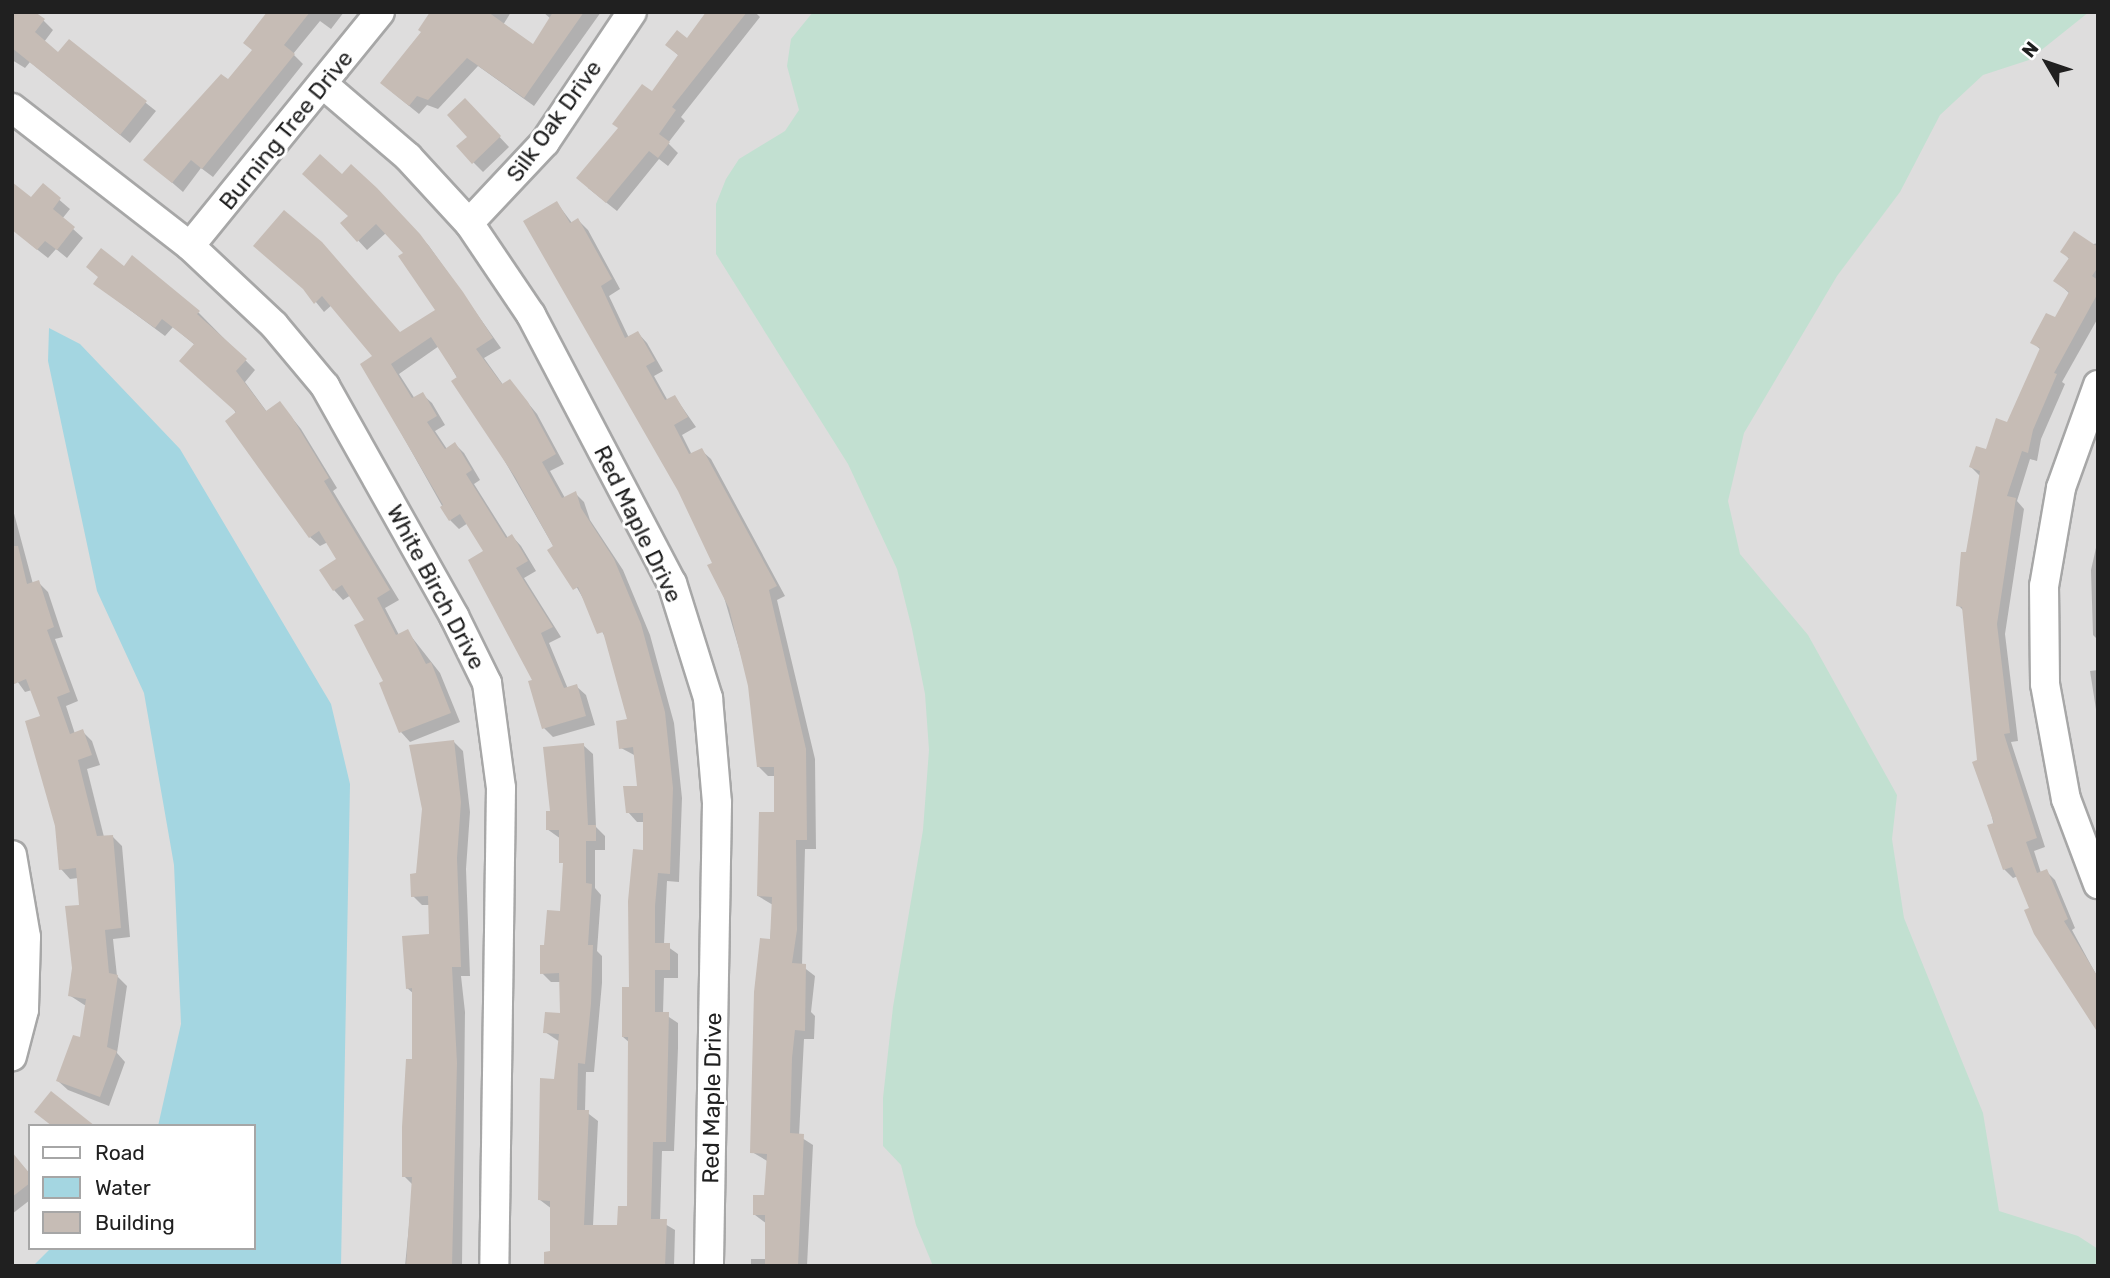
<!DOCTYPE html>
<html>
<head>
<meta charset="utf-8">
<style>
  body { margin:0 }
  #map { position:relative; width:2110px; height:1278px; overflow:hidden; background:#f1ede6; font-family:Rubik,sans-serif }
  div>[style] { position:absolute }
  .residential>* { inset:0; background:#dedddd }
  .wetland>* { inset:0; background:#c2e0d1 }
  .water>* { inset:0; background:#a4d6e1 }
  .shadow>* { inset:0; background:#0003 }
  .building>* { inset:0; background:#c6bcb5 }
  .roads { filter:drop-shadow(2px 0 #a7a7a7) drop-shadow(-2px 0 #a7a7a7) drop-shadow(0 2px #a7a7a7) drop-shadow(0 -2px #a7a7a7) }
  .minor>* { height:28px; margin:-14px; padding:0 14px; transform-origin:14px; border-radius:14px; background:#fff }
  span { translate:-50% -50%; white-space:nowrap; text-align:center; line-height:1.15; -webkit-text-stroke:6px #fff; paint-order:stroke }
  .street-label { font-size:23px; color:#202020 }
  .frame { position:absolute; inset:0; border:14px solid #202020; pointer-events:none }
  .legend { position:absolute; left:28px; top:1124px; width:228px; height:126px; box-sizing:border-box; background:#fff; border:2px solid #a6a6a6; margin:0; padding:9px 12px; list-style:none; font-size:21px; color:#202020 }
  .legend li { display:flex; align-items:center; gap:14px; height:35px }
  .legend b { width:35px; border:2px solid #a6a6a6 }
  .north { position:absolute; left:2012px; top:28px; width:70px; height:70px; -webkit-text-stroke:5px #fff; paint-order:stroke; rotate:309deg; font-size:19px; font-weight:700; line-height:28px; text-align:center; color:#202020 }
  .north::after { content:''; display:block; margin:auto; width:24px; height:32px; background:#202020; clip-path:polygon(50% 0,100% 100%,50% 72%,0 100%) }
</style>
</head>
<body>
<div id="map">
  <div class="residential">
    <div style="clip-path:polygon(evenodd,12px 12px,2098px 12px,2098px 1266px,12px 1266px,12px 12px,30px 1126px,254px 1126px,254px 1248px,30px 1248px,30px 1126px)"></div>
  </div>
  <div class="wetland">
    <div style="clip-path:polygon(813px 12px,2089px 12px,2029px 60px,1983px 75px,1940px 115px,1900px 192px,1837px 276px,1744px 433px,1728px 501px,1740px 554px,1808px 635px,1897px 795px,1892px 839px,1904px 918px,1983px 1113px,1999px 1211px,2078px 1236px,2098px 1249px,2098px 1266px,933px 1266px,916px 1225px,901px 1165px,883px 1146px,883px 1098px,893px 1007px,923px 830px,929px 750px,925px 694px,912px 629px,897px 569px,848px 464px,716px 254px,716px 204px,726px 179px,739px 159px,785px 131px,799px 110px,787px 66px,791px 39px)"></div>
  </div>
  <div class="water">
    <div style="clip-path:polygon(49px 328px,80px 344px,180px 449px,331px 704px,350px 784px,341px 1266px,33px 1266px,51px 1248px,254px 1248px,254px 1126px,158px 1126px,181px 1024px,174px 865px,144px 693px,97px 591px,48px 361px)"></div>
  </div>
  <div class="shadow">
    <div style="clip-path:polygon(12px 12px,43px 20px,53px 30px,44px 42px,59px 54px,69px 42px,156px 111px,130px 143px,30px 62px,25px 68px,12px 60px)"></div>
    <div style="clip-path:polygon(267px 12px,344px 12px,331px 29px,320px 21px,293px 54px,303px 64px,213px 177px,201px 168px,183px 192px,146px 160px,228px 82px,253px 51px)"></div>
    <div style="clip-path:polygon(432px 12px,511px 12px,503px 25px,534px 46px,551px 19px,543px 12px,601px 12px,534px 106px,478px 66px,438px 109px,427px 105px,419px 114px,392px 92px)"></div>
    <div style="clip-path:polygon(708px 12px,755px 12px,760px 17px,681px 117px,685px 121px,668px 143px,678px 153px,668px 166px,659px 159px,617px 211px,588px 188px,679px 56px,668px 45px,687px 40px)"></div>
    <div style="clip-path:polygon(465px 100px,509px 147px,483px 172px,458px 147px,469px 137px)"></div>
    <div style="clip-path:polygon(342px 177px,386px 199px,429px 246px,501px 348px,484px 358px,504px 386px,510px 381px,537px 414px,564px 464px,550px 471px,565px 498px,575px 493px,584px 502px,590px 520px,623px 570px,650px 635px,674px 723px,682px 798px,679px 882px,667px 881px,664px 944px,678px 954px,678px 978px,664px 978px,663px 1013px,678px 1023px,678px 1048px,674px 1151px,662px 1151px,660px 1221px,675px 1230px,674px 1266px,546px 1266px,546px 1253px,551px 1253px,552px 1209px,540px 1200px,560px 1042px,545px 1032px,562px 1015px,561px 982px,551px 982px,542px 973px,546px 947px,561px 913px,565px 866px,561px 839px,547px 829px,583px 745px,593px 754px,596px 827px,605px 836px,605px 850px,595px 850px,595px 888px,601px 895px,597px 951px,602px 956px,602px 983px,594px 1072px,586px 1072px,585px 1111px,598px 1121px,593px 1226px,618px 1226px,628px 1208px,630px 1043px,623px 1037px,645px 852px,645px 822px,637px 822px,628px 812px,639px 788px,636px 756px,621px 748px,629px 721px,608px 642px,439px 346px,399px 374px,415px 399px,422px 394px,432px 403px,445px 425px,435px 431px,447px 449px,455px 444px,464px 453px,480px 480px,474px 484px,508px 538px,512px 536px,521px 546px,536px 571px,524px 578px,561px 637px,549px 643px,568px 689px,576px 686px,586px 695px,595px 725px,553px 737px,544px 728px,534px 681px,486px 552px,468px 523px,459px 529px,450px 520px,363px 365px,374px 357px,333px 304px,324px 312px,307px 291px,284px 212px,401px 334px,437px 311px,406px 254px,386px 233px,367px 250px,342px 223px,350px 216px)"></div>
    <div style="clip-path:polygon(43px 186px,70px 209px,62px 219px,83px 238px,67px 258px,56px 249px,48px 258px,29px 243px,31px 200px)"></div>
    <div style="clip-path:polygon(557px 203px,572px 223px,578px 220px,588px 230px,620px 289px,609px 296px,629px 338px,638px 333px,647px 343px,663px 371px,654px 376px,668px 401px,675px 397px,696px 427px,682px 435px,692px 455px,701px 450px,711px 459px,785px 596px,777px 600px,815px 759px,816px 849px,805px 849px,802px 966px,815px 976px,811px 1012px,815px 1016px,814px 1039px,804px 1039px,799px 1136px,813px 1145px,807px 1266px,751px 1266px,751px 1259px,766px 1259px,767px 1224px,755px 1215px,765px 1197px,769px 1162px,752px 1152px,773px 905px,758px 896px,775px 814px,775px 776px,768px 776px,758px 766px,750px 686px,714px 563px)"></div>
    <div style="clip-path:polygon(2098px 243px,2098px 318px,2062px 382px,2065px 384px,2041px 439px,2037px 461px,2030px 459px,2017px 501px,2024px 509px,2005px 634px,2018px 741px,2011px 742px,2045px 847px,2034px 851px,2041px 873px,2046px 871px,2055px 880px,2075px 928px,2072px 930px,2098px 978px,2032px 909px,2018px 876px,2013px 878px,2004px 869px,1979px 761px,1964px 611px,1958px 605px,1980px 476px,1971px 467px,2008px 424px,2041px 350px,2032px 342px,2056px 320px,2070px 294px,2056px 281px,2070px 260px,2062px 251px)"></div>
    <div style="clip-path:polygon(132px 258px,199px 313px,255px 370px,245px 382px,267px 412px,280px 403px,301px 429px,337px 488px,333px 491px,399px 600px,385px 608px,399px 635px,407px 631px,440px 673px,460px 722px,410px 742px,401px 732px,366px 620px,351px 595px,343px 600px,334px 590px,339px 560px,328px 542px,320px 546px,310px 537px,195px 345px,173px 327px,165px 336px,95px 284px,124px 268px)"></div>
    <div style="clip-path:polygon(12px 506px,33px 584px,38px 582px,48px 592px,63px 637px,55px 639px,78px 701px,66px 706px,75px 734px,82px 731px,92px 741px,100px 765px,87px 769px,104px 837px,113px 837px,122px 846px,130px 937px,113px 939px,117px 976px,127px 986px,117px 1053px,125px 1062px,109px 1106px,68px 1090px,58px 1081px,81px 1040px,86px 1006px,69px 995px,81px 906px,78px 878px,70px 879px,61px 869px,42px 717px,32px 690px,25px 692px,12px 674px)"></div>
    <div style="clip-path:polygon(2098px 539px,2098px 640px,2093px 635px,2091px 570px)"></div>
    <div style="clip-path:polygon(2098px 670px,2098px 722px,2090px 671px)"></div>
    <div style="clip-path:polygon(453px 741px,463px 751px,470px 812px,466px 869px,470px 976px,461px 976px,465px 1012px,462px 1266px,405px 1266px,413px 1185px,404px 1176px,414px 1061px,414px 994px,407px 988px,431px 935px,430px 905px,422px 905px,413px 896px)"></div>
    <div style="clip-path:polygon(12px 1154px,30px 1174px,30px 1200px,12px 1214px)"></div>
  </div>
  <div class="building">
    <div style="clip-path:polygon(12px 12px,35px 12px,45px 19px,35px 32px,58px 52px,69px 39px,147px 101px,120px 135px,12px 48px)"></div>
    <div style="clip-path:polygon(267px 12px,310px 12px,284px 45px,295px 54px,202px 169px,191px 160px,172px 183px,143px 160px,221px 74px,228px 79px,252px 50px,243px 43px)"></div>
    <div style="clip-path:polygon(430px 12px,488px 12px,533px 44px,553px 12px,584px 12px,524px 98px,467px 58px,428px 100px,417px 96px,409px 106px,380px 83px,421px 32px,418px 30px)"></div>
    <div style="clip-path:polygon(706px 12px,747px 12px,672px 107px,676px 110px,659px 134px,670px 142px,658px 158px,649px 151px,606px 203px,576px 178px,618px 128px,612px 124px,642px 84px,652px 91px,678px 55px,665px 45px,677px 30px,687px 38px)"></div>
    <div style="clip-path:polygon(465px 98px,501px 136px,472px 164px,456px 146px,467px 137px,447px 115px)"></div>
    <div style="clip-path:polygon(320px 154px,342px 174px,351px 164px,377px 188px,420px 234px,463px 292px,493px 338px,476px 349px,502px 384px,510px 379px,528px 402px,556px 454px,542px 462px,562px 498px,576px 491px,581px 508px,614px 559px,641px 624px,665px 712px,673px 788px,670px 874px,658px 873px,655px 906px,655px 943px,670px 943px,670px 970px,655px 970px,655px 1012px,669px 1012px,666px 1142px,653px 1142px,651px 1219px,667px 1219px,665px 1266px,544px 1265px,544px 1252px,550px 1251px,550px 1201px,538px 1200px,540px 1078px,554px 1079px,559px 1034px,543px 1033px,545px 1012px,560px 1013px,559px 973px,540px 974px,540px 945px,544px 945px,547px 910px,560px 911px,563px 863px,559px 863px,559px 830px,546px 830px,546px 811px,550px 811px,543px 747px,584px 743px,588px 825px,596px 825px,596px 841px,586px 841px,586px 883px,592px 884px,588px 945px,593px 945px,591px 1004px,585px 1064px,578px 1063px,577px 1110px,589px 1110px,584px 1225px,617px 1225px,618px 1206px,627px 1206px,628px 1037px,622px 1037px,622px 987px,629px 987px,628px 901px,633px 849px,643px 850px,643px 813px,626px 813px,623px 786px,637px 786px,633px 747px,619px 749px,616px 721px,627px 719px,603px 632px,597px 634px,578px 587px,573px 590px,547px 550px,553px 546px,515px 477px,451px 381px,457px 377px,431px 337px,391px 364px,412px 398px,423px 392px,437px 416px,427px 422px,445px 449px,455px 442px,472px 470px,466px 474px,506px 538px,512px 534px,528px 561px,516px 568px,553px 627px,541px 633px,564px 688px,577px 684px,586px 716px,542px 729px,528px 681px,532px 680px,468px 560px,483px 551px,460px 514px,449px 521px,440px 507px,443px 505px,360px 364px,372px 356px,322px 296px,314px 304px,303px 289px,253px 246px,284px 210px,322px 242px,400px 332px,435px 310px,398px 256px,403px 253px,376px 224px,357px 242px,340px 223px,348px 216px,302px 174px)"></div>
    <div style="clip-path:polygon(12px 182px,31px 197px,43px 183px,61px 198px,53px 209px,75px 227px,57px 250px,45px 241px,37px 250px,12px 230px)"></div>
    <div style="clip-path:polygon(557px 201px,570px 223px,578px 218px,612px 279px,601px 286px,625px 338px,638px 331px,655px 361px,646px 366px,665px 400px,675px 395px,688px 417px,674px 425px,689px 454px,702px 448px,777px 586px,769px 590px,806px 749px,807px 840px,796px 840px,797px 930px,792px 963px,806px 964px,805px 1031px,795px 1030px,792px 1058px,790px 1133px,804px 1134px,798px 1266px,765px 1266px,765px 1215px,753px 1215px,753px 1195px,764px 1195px,767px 1154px,750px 1153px,754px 992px,760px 938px,770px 939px,772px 897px,757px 896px,759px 812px,774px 812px,774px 767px,757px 767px,748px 686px,729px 608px,707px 565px,712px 563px,678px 491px,523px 221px)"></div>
    <div style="clip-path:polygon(2074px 231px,2098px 247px,2098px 267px,2092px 276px,2098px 280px,2098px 293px,2054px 373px,2057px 374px,2033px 430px,2028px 453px,2022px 451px,2007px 496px,2016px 498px,1997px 624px,2010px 733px,2004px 734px,2037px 838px,2026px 842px,2037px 873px,2047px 869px,2068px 919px,2064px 921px,2098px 977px,2098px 1033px,2034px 934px,2024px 910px,2029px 908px,2012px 867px,2003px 870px,1987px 825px,1994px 823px,1972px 762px,1977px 760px,1962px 607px,1956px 606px,1961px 552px,1966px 552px,1980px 471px,1969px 467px,1976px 446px,1986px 449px,1996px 418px,2007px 422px,2040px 348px,2030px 343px,2046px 313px,2055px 317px,2069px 292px,2053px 281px,2069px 258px,2060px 252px)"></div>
    <div style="clip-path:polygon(101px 248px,124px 266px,132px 255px,200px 311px,197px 314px,247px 359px,236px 371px,266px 411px,280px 401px,292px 417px,329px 478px,324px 481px,390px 590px,377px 598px,396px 635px,408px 629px,426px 664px,431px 662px,451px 713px,399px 733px,379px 683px,383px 681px,354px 625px,364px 620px,342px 585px,333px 591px,319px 570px,336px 559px,319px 531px,309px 538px,225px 421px,236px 412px,179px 361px,194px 344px,162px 319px,155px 328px,93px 284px,98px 277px,86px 267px)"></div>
    <div style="clip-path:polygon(12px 546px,18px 546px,27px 584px,39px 580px,54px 627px,47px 630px,70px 692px,57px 697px,70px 734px,83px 729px,92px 755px,78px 760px,97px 836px,113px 835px,121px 928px,105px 930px,109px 973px,118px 975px,107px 1047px,117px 1051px,100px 1097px,56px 1081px,73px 1035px,80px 1037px,86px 999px,68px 996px,72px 968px,65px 906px,79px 905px,76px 868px,59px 870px,55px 826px,25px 721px,40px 716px,26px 679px,12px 685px)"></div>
    <div style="clip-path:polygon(454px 740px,461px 802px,457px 858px,461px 967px,452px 967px,457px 1063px,452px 1266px,406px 1266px,412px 1177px,402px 1177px,402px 1127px,406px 1059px,412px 1059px,412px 988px,406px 989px,402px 936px,429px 934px,428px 896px,411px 897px,410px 874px,416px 873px,422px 809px,409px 745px)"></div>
    <div style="clip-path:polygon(51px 1091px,95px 1126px,52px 1126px,34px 1112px)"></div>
    <div style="clip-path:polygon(12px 1152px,30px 1174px,30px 1183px,12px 1197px)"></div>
  </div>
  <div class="roads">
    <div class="minor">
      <div style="left:324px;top:85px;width:111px;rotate:40.6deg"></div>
      <div style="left:408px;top:157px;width:90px;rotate:47.3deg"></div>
      <div style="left:469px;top:223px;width:111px;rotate:56deg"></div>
      <div style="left:531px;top:315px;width:303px;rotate:62.3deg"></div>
      <div style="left:672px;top:583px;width:121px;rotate:72.6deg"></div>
      <div style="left:708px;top:698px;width:105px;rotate:85.1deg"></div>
      <div style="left:717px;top:803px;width:463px;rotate:91deg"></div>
      <div style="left:12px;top:108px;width:225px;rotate:37.8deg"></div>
      <div style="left:190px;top:246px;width:115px;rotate:43.2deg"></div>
      <div style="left:274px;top:325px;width:80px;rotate:50.1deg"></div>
      <div style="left:325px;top:386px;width:264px;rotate:60.7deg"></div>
      <div style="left:454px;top:616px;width:75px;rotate:63.8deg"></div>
      <div style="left:487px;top:683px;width:106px;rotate:82.4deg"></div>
      <div style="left:501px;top:788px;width:478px;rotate:90.8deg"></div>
      <div style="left:469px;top:223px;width:111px;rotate:-46.8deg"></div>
      <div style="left:545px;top:142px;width:156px;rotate:-56.2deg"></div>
      <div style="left:190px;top:246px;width:301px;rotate:-50.9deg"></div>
      <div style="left:2098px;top:385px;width:109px;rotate:109.8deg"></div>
      <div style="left:2061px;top:488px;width:99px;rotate:99.8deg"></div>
      <div style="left:2044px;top:586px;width:98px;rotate:89.4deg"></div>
      <div style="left:2045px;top:684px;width:117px;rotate:79.7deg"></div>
      <div style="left:2066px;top:799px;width:91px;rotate:69.4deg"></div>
      <div style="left:12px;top:855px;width:83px;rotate:80.3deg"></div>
      <div style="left:26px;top:937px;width:73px;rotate:91.6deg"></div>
      <div style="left:24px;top:1010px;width:48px;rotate:104.6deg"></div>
    </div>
  </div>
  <div class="street-label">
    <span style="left:554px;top:121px;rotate:-54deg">Silk Oak Drive</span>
    <span style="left:286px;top:130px;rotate:-51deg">Burning Tree Drive</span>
    <span style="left:638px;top:524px;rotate:64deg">Red Maple Drive</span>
    <span style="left:436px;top:587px;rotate:62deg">White Birch Drive</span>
    <span style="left:712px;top:1098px;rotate:-89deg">Red Maple Drive</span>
  </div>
  <div class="frame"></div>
  <ul class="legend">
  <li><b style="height:9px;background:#fff"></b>Road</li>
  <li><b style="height:19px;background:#a4d6e1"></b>Water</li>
  <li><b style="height:19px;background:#c6bcb5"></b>Building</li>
  </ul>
  <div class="north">N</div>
</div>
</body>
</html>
